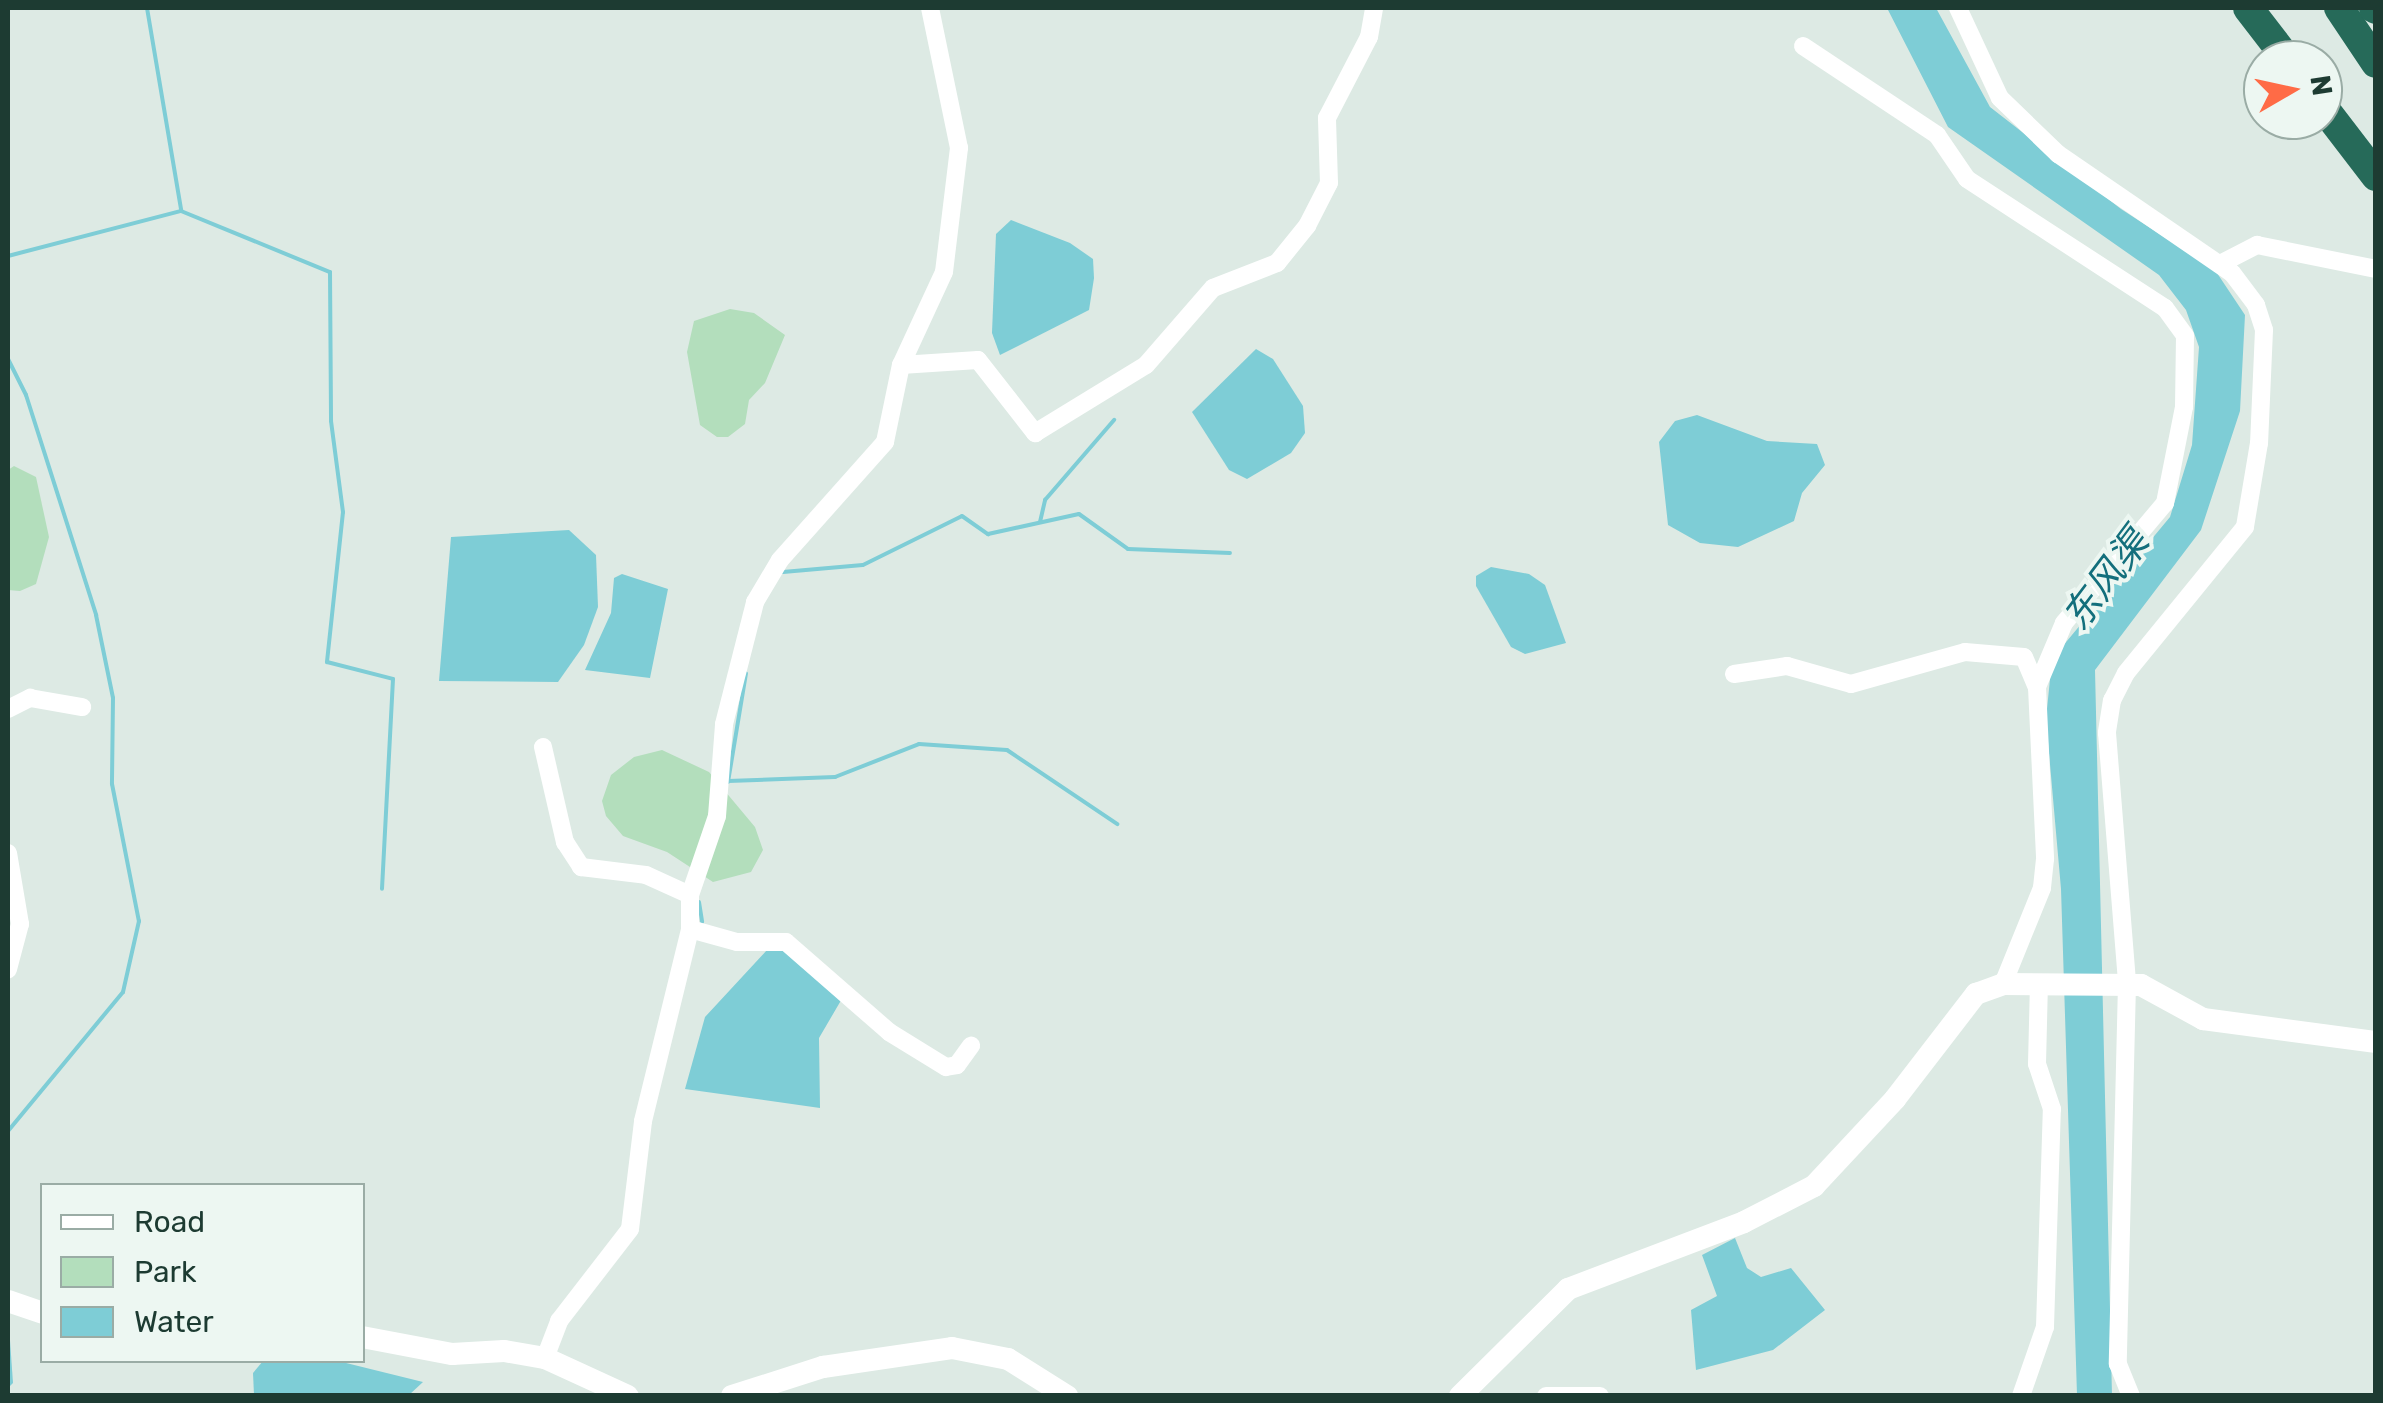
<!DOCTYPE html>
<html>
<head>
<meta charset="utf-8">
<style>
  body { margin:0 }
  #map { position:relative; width:2383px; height:1403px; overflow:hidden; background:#ddeae4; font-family:Rubik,"Noto Sans SC",sans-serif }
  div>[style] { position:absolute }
  .green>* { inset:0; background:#b3debc }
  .water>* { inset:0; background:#7ecdd6 }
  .stream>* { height:4px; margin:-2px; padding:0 2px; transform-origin:2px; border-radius:2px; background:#7ecdd6 }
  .street>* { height:18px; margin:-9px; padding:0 9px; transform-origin:9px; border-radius:9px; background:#fff }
  .secondary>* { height:22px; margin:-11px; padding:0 11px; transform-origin:11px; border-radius:11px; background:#fff }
  .highway>* { height:30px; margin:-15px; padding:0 15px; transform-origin:15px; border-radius:15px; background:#266a59 }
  span { translate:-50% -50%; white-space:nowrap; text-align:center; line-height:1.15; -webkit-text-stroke:8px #edf7f2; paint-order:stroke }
  .water-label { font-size:38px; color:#136f7c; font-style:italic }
  .frame { position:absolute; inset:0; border:10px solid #1d3b32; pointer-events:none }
  .legend { position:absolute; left:40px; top:1183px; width:325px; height:180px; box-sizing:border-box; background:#edf7f2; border:2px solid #9aaca5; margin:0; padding:12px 18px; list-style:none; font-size:30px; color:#1d3b32 }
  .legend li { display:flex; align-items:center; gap:20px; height:50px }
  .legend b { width:50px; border:2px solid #9aaca5 }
  .north { position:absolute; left:2243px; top:40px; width:100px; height:100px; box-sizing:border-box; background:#edf7f2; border:2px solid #9aaca5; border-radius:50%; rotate:81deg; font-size:28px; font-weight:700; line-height:40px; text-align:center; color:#1d3b32 }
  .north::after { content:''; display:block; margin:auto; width:35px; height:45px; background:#ff6b46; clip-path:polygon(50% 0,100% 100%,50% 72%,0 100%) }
</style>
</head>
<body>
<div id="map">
  <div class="green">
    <div style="clip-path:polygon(730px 309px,754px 313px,785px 335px,765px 383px,749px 400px,745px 424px,728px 437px,717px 437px,700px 425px,687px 352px,694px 321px)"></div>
    <div style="clip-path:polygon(14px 466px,36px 477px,49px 537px,36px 584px,20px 591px,8px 590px,8px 470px)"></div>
    <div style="clip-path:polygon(662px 750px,709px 772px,755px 827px,763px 850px,751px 872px,713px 882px,667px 852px,623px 836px,606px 816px,602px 801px,611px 775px,634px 757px)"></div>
  </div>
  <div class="water">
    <div style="clip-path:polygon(1887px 8px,1936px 8px,1990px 107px,2121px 209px,2215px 270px,2245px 315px,2240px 411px,2201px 530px,2095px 670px,2112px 1395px,2077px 1395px,2061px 889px,2046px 719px,2052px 659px,2170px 517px,2192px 445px,2199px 347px,2186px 310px,2159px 275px,1948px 127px)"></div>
    <div style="clip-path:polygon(1011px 220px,1070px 243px,1093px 259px,1094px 278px,1089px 310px,1000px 355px,992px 333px,996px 234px)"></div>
    <div style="clip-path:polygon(1256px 349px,1273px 359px,1303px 406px,1305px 433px,1291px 453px,1247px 479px,1229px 470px,1192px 412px)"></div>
    <div style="clip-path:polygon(1697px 415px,1767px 441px,1817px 444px,1825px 465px,1802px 493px,1794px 521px,1738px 547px,1700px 543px,1668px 525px,1659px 442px,1675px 421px)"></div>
    <div style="clip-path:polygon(569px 530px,596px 555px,598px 607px,584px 645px,558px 682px,439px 681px,451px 537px)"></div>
    <div style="clip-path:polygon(1491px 567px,1529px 574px,1545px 585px,1566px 643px,1525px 654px,1511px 647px,1476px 586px,1476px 576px)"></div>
    <div style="clip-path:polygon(622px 574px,668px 589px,650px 678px,585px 670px,611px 613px,614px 578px)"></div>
    <div style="clip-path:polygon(781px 947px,843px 997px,819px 1038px,820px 1108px,685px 1089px,705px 1017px,767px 950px)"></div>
    <div style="clip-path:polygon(1735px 1238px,1747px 1268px,1761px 1277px,1791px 1268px,1825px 1310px,1773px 1350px,1696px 1370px,1691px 1310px,1717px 1296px,1702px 1255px)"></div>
    <div style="clip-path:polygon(8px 1312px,13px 1383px,8px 1388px)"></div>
    <div style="clip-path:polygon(263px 1361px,338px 1361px,423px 1382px,409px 1395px,254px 1395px,253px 1373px)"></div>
  </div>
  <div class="stream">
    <div style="left:147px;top:8px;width:205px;rotate:80.4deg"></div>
    <div style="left:8px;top:256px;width:179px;rotate:-14.6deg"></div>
    <div style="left:181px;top:211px;width:161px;rotate:22.3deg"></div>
    <div style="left:330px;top:272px;width:149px;rotate:89.6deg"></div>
    <div style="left:331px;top:421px;width:92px;rotate:82.5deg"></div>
    <div style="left:343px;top:512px;width:151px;rotate:96.1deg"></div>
    <div style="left:327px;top:662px;width:68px;rotate:14.4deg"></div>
    <div style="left:393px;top:679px;width:210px;rotate:93deg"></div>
    <div style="left:8px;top:359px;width:40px;rotate:63.4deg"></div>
    <div style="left:26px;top:395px;width:231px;rotate:72.3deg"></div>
    <div style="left:96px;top:615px;width:85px;rotate:78.4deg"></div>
    <div style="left:113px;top:698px;width:86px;rotate:90.7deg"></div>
    <div style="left:112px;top:784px;width:140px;rotate:78.9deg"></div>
    <div style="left:139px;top:921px;width:73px;rotate:102.7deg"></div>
    <div style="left:123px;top:992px;width:180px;rotate:129.6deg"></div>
    <div style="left:1040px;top:522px;width:23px;rotate:-77deg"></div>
    <div style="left:1045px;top:500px;width:106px;rotate:-49.2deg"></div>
    <div style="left:783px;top:572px;width:80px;rotate:-5deg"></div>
    <div style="left:863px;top:565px;width:110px;rotate:-26.3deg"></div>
    <div style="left:962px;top:516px;width:32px;rotate:35deg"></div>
    <div style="left:988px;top:534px;width:93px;rotate:-12.4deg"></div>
    <div style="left:1079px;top:514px;width:60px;rotate:35.5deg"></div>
    <div style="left:1128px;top:549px;width:102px;rotate:2.2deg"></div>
    <div style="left:728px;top:781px;width:107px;rotate:-2.1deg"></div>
    <div style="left:835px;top:777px;width:90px;rotate:-21.4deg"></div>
    <div style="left:919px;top:744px;width:88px;rotate:3.9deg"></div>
    <div style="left:1007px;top:750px;width:133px;rotate:33.9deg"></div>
    <div style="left:728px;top:782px;width:110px;rotate:-80.6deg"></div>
    <div style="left:699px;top:902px;width:20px;rotate:81deg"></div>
  </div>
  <div class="street">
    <div style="left:1958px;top:8px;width:99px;rotate:65deg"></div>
    <div style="left:2000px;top:98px;width:81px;rotate:44deg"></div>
    <div style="left:2058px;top:154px;width:211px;rotate:34.4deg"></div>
    <div style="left:2232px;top:273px;width:40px;rotate:53deg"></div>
    <div style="left:2256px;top:305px;width:26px;rotate:72deg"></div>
    <div style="left:2264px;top:330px;width:113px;rotate:92.5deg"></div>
    <div style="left:2259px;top:443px;width:85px;rotate:99.5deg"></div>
    <div style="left:2245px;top:527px;width:188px;rotate:129.2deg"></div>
    <div style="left:2126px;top:673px;width:30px;rotate:117deg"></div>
    <div style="left:2112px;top:700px;width:33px;rotate:99deg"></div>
    <div style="left:2107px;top:733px;width:252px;rotate:85.4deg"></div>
    <div style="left:2127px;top:984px;width:380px;rotate:91.4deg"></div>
    <div style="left:2118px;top:1364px;width:35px;rotate:68deg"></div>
    <div style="left:1803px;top:46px;width:161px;rotate:33.6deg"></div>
    <div style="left:1937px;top:135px;width:53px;rotate:55.7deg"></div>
    <div style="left:1967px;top:179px;width:236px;rotate:33.1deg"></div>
    <div style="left:2165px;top:308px;width:34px;rotate:54deg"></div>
    <div style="left:2185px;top:336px;width:71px;rotate:90.8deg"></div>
    <div style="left:2184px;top:407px;width:98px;rotate:101.2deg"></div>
    <div style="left:2165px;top:503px;width:157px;rotate:130.1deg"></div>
    <div style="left:2064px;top:623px;width:69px;rotate:112.9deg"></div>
    <div style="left:2220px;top:264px;width:42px;rotate:-27.2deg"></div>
    <div style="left:2257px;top:245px;width:121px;rotate:11.4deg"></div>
    <div style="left:901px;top:365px;width:77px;rotate:-3.7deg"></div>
    <div style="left:978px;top:360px;width:93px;rotate:52deg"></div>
    <div style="left:1035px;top:433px;width:130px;rotate:-31.5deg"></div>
    <div style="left:1146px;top:365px;width:102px;rotate:-49deg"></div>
    <div style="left:1213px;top:288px;width:69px;rotate:-21.3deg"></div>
    <div style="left:1277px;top:263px;width:48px;rotate:-51deg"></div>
    <div style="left:1307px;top:226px;width:48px;rotate:-62.9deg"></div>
    <div style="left:1329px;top:183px;width:65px;rotate:-91.8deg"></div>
    <div style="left:1327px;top:118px;width:91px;rotate:-62.6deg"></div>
    <div style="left:1369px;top:37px;width:29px;rotate:-80deg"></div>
    <div style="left:1734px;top:674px;width:54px;rotate:-8.6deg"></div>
    <div style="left:1787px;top:666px;width:66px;rotate:15.7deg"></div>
    <div style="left:1851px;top:684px;width:118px;rotate:-15.7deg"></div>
    <div style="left:1965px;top:652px;width:59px;rotate:4.8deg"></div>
    <div style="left:2024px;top:657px;width:33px;rotate:67deg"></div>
    <div style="left:2037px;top:687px;width:172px;rotate:87.3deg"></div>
    <div style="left:2045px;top:859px;width:29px;rotate:96deg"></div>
    <div style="left:2042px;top:888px;width:104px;rotate:112.1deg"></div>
    <div style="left:8px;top:709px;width:25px;rotate:-27deg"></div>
    <div style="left:30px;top:698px;width:53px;rotate:9.8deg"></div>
    <div style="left:543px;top:747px;width:98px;rotate:77deg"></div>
    <div style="left:565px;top:842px;width:30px;rotate:57deg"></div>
    <div style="left:581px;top:867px;width:65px;rotate:7deg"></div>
    <div style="left:646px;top:875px;width:48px;rotate:24.4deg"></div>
    <div style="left:8px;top:853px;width:72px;rotate:80.4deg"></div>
    <div style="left:20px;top:924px;width:47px;rotate:104.9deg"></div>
    <div style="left:690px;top:929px;width:49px;rotate:15.5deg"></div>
    <div style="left:737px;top:942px;width:49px"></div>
    <div style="left:786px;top:942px;width:137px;rotate:41.1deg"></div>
    <div style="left:889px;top:1032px;width:67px;rotate:31.6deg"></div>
    <div style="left:946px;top:1067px;width:11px;rotate:-10deg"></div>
    <div style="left:957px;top:1065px;width:24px;rotate:-54deg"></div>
    <div style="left:545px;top:1358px;width:40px;rotate:-69deg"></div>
    <div style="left:559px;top:1321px;width:116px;rotate:-52.3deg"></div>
    <div style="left:630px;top:1229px;width:109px;rotate:-83.1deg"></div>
    <div style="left:643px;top:1121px;width:198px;rotate:-76.2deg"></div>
    <div style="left:690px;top:929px;width:34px;rotate:-90deg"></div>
    <div style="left:690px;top:895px;width:83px;rotate:-71.1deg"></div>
    <div style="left:717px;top:816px;width:92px;rotate:-85.6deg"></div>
    <div style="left:724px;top:724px;width:126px;rotate:-75.7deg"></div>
    <div style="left:755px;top:602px;width:49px;rotate:-59.2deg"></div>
    <div style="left:780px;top:560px;width:158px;rotate:-48.3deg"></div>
    <div style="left:885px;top:442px;width:79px;rotate:-78.3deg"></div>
    <div style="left:901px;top:365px;width:102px;rotate:-65.2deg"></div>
    <div style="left:944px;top:272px;width:125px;rotate:-83.1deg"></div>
    <div style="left:959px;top:148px;width:143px;rotate:-101.7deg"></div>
    <div style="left:1546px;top:1396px;width:54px"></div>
    <div style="left:2021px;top:1396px;width:73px;rotate:-70.8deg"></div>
    <div style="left:2045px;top:1327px;width:218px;rotate:-88.2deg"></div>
    <div style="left:2052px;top:1109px;width:47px;rotate:-108.4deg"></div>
    <div style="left:2037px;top:1064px;width:81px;rotate:-88.6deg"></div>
  </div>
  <div class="secondary">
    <div style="left:8px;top:1301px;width:36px;rotate:19deg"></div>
    <div style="left:362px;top:1337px;width:92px;rotate:10.7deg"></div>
    <div style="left:452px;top:1354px;width:52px;rotate:-3.3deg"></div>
    <div style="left:504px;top:1351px;width:42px;rotate:9.7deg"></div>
    <div style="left:545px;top:1358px;width:91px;rotate:24.6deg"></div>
    <div style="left:732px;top:1396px;width:96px;rotate:-17.7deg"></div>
    <div style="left:823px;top:1367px;width:130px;rotate:-8.4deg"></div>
    <div style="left:952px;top:1348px;width:57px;rotate:11.1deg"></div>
    <div style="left:1008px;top:1359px;width:70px;rotate:32.1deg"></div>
    <div style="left:1460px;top:1396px;width:152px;rotate:-44.7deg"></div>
    <div style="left:1568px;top:1289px;width:188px;rotate:-20.8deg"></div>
    <div style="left:1744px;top:1222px;width:79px;rotate:-27.2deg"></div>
    <div style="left:1814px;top:1186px;width:119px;rotate:-47deg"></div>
    <div style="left:1895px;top:1099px;width:133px;rotate:-52.4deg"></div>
    <div style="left:1976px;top:994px;width:29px;rotate:-20deg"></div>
    <div style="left:2003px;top:984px;width:138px;rotate:0.4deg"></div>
    <div style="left:2141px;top:985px;width:71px;rotate:28.7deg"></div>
    <div style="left:2203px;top:1019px;width:175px;rotate:7.6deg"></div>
  </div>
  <div class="highway">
    <div style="left:2248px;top:8px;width:66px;rotate:52.4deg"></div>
    <div style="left:2339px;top:8px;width:66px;rotate:56.1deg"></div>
    <div style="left:2374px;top:8px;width:2px;rotate:27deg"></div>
    <div style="left:2323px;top:107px;width:87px;rotate:52.5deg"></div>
  </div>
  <div class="water-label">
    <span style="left:2106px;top:580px;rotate:-53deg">东风渠</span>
  </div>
  <div class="frame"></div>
  <ul class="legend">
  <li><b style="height:12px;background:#fff"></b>Road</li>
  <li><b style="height:28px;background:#b3debc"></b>Park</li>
  <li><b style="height:28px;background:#7ecdd6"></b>Water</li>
  </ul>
  <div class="north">N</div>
</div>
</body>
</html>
